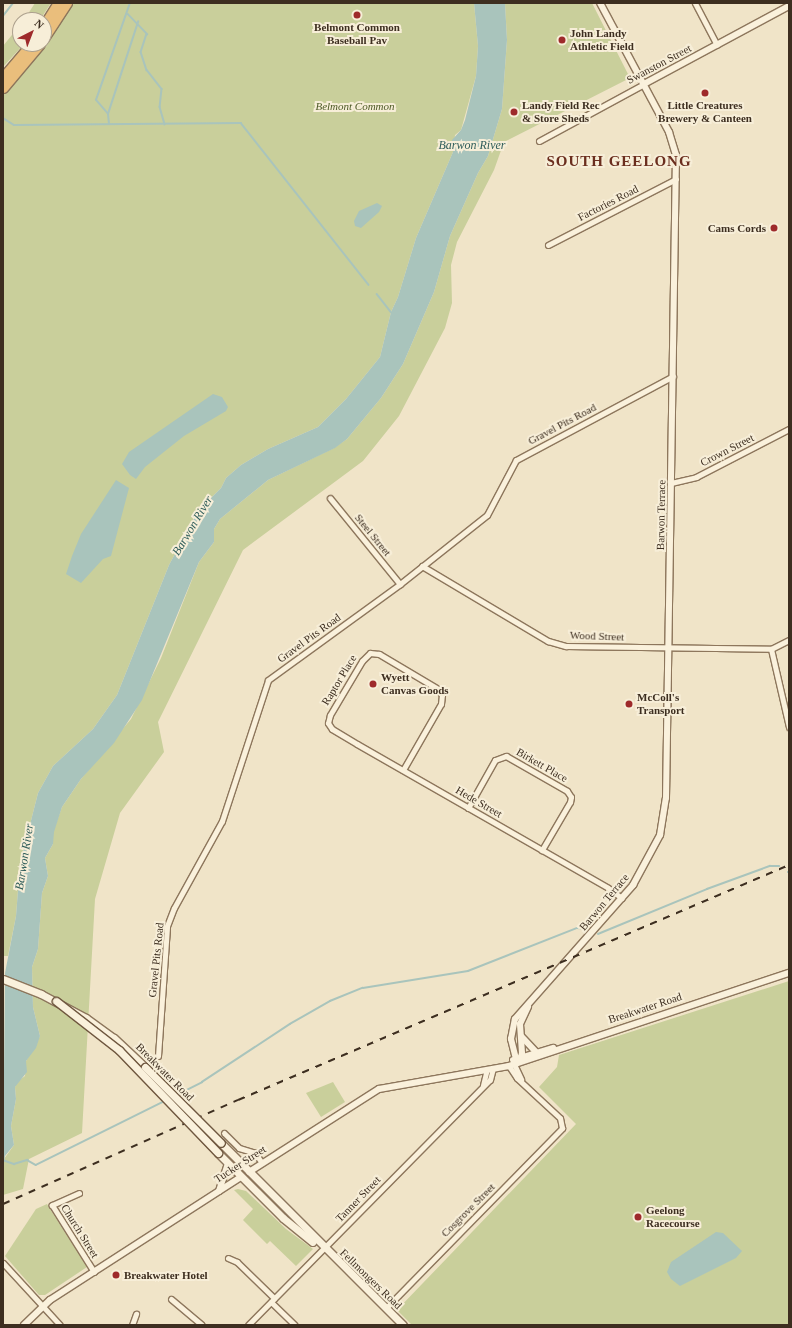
<!DOCTYPE html>
<html>
<head>
<meta charset="utf-8">
<style>
  body { margin:0 }
  #map { position:relative; width:792px; height:1328px; overflow:hidden; background:#f0e4c8; font-family:"Times New Roman",serif }
  div>[style] { position:absolute }
  .green>* { inset:0; background:#c9cf9b }
  .water>* { inset:0; background:#a9c4bc }
  .stream>* { height:1.5px; margin:-0.75px; padding:0 0.75px; transform-origin:0.75px; border-radius:0.75px; background:#a9c4bc }
  .roads { filter:drop-shadow(1px 0 #8d765c) drop-shadow(-1px 0 #8d765c) drop-shadow(0 1px #8d765c) drop-shadow(0 -1px #8d765c) }
  .minor>* { height:5px; margin:-2.5px; padding:0 2.5px; transform-origin:2.5px; border-radius:2.5px; background:#faf1dc }
  .tertiary>* { height:6px; margin:-3px; padding:0 3px; transform-origin:3px; border-radius:3px; background:#faf1dc }
  .secondary>* { height:7px; margin:-3.5px; padding:0 3.5px; transform-origin:3.5px; border-radius:3.5px; background:#faf1dc }
  .trunk>* { height:9px; margin:-4.5px; padding:0 4.5px; transform-origin:4.5px; border-radius:4.5px; background:#eabe7c }
  .rail>* { height:1.5px; margin-top:-0.75px; transform-origin:0; background:repeating-linear-gradient(90deg,#3d2e20 0 7px,transparent 0 14px) }
  .bridges { filter:drop-shadow(1px 0 #6f573f) drop-shadow(-1px 0 #6f573f) drop-shadow(0 1px #6f573f) drop-shadow(0 -1px #6f573f) }
  .secondary-bridge>* { height:7px; margin:-3.5px; padding:0 3.5px; transform-origin:3.5px; border-radius:3.5px; background:#faf1dc }
  .dots>* { width:11px; height:11px; translate:-50% -50%; box-sizing:border-box; border:2px solid #f7eed8; border-radius:50% }
  span { translate:-50% -50%; white-space:nowrap; text-align:center; line-height:1.15; -webkit-text-stroke:4px #f7eed8; paint-order:stroke }
  .poi-label { font-size:11px; color:#3d2e20; font-weight:700 }
  .left { translate:0 -50%; text-align:left }
  .right { translate:-100% -50%; text-align:right }
  .street-label { font-size:11px; color:#3d2e20 }
  .park-label { font-size:11px; color:#4d5a26; font-style:italic }
  .water-label { font-size:12px; color:#2f5d5a; font-style:italic }
  .district-label { font-size:15px; color:#6b2e1e; font-weight:700; letter-spacing:1px }
  .frame { position:absolute; inset:0; border:4px solid #3d2e20; pointer-events:none }
  .north { position:absolute; left:12px; top:12px; width:40px; height:40px; box-sizing:border-box; background:#f7eed8; border:1px solid #ada18e; border-radius:50%; rotate:42deg; font-size:11px; font-weight:700; line-height:16px; text-align:center; color:#3d2e20 }
  .north::after { content:''; display:block; margin:auto; width:14px; height:18px; background:#9e2a2b; clip-path:polygon(50% 0,100% 100%,50% 72%,0 100%) }
</style>
</head>
<body>
<div id="map">
  <div class="green">
    <div style="clip-path:polygon(35px 3px,51px 3px,40px 20px,24px 20px)"></div>
    <div style="clip-path:polygon(72px 3px,474px 3px,478px 46px,476px 76px,461px 130px,455px 135px,453px 152px,416px 238px,398px 297px,391px 312px,380px 357px,346px 399px,318px 427px,268px 449px,241px 465px,226px 478px,221px 488px,198px 511px,169px 565px,117px 695px,93px 729px,53px 766px,38px 793px,20px 864px,16px 916px,8px 956px,3px 956px,3px 94px,49px 41px)"></div>
    <div style="clip-path:polygon(505px 3px,592px 3px,630px 78px,504px 142px,494px 170px,457px 242px,451px 265px,452px 303px,445px 328px,399px 416px,363px 461px,243px 550px,158px 722px,164px 752px,120px 813px,95px 899px,82px 1133px,29px 1159px,23px 1189px,3px 1195px,4px 1159px,14px 1145px,11px 1126px,16px 1099px,15px 1087px,17px 1082px,25px 1076px,26px 1061px,40px 1036px,33px 1007px,32px 967px,38px 949px,42px 893px,48px 876px,45px 858px,53px 844px,53px 832px,62px 807px,81px 779px,131px 719px,161px 658px,199px 562px,214px 542px,214px 529px,220px 519px,268px 480px,334px 448px,347px 439px,381px 398px,403px 364px,434px 292px,450px 236px,478px 173px,488px 156px,502px 109px,507px 40px)"></div>
    <div style="clip-path:polygon(20px 25px,20px 44px,24px 44px,3px 67px,3px 46px)"></div>
    <div style="clip-path:polygon(789px 981px,789px 1325px,412px 1325px,397px 1310px,576px 1124px,539px 1087px,557px 1067px,559px 1055px)"></div>
    <div style="clip-path:polygon(333px 1082px,345px 1102px,321px 1117px,306px 1093px)"></div>
    <div style="clip-path:polygon(238px 1189px,246px 1191px,286px 1229px,313px 1249px,296px 1266px,270px 1241px,267px 1244px,243px 1220px,253px 1209px,234px 1190px)"></div>
    <div style="clip-path:polygon(47px 1204px,87px 1267px,45px 1295px,39px 1295px,5px 1256px,36px 1209px)"></div>
  </div>
  <div class="water">
    <div style="clip-path:polygon(474px 3px,505px 3px,507px 40px,502px 109px,488px 156px,478px 173px,450px 236px,434px 292px,403px 364px,381px 398px,347px 439px,335px 448px,268px 480px,220px 519px,214px 529px,214px 542px,199px 562px,142px 700px,114px 743px,81px 779px,62px 807px,54px 832px,53px 844px,45px 858px,48px 876px,42px 893px,38px 949px,32px 967px,33px 1007px,40px 1036px,36px 1048px,26px 1061px,27px 1072px,15px 1087px,16px 1099px,11px 1126px,14px 1145px,5px 1156px,3px 1170px,5px 973px,16px 916px,20px 864px,38px 793px,53px 766px,93px 729px,117px 695px,169px 565px,198px 511px,221px 488px,226px 478px,241px 465px,268px 449px,318px 427px,346px 399px,380px 357px,391px 312px,398px 297px,416px 238px,453px 152px,452px 140px,461px 130px,465px 120px,476px 76px,478px 46px)"></div>
    <div style="clip-path:polygon(377px 203px,382px 206px,379px 212px,361px 228px,355px 226px,354px 221px,359px 211px)"></div>
    <div style="clip-path:polygon(213px 394px,222px 397px,228px 407px,226px 411px,184px 436px,145px 467px,136px 479px,130px 475px,122px 464px,129px 452px)"></div>
    <div style="clip-path:polygon(116px 480px,129px 488px,111px 556px,103px 559px,81px 583px,66px 574px,72px 556px,81px 534px)"></div>
    <div style="clip-path:polygon(716px 1232px,723px 1233px,742px 1251px,736px 1258px,680px 1286px,671px 1279px,667px 1272px,671px 1262px)"></div>
  </div>
  <div class="stream">
    <div style="left:128px;top:14px;width:28px;rotate:46deg"></div>
    <div style="left:147px;top:34px;width:19px;rotate:108deg"></div>
    <div style="left:141px;top:52px;width:19px;rotate:72deg"></div>
    <div style="left:147px;top:70px;width:24px;rotate:52deg"></div>
    <div style="left:162px;top:89px;width:18px;rotate:96deg"></div>
    <div style="left:160px;top:107px;width:18px;rotate:74deg"></div>
    <div style="left:3px;top:16px;width:16px;rotate:-52deg"></div>
    <div style="left:108px;top:114px;width:97px;rotate:-71.9deg"></div>
    <div style="left:3px;top:118px;width:13px;rotate:32deg"></div>
    <div style="left:14px;top:125px;width:227px;rotate:-0.5deg"></div>
    <div style="left:241px;top:123px;width:206px;rotate:51.7deg"></div>
    <div style="left:109px;top:124px;width:10px;rotate:-96deg"></div>
    <div style="left:108px;top:114px;width:18px;rotate:-131deg"></div>
    <div style="left:96px;top:100px;width:103px;rotate:-70.7deg"></div>
    <div style="left:377px;top:294px;width:23px;rotate:52deg"></div>
    <div style="left:788px;top:872px;width:1px"></div>
    <div style="left:598px;top:934px;width:118px;rotate:-22.4deg"></div>
    <div style="left:707px;top:889px;width:67px;rotate:-20.1deg"></div>
    <div style="left:770px;top:866px;width:9px"></div>
    <div style="left:177px;top:1095px;width:28px;rotate:-27deg"></div>
    <div style="left:202px;top:1082px;width:105px;rotate:-33.4deg"></div>
    <div style="left:290px;top:1024px;width:46px;rotate:-29.9deg"></div>
    <div style="left:330px;top:1001px;width:35px;rotate:-22deg"></div>
    <div style="left:363px;top:988px;width:106px;rotate:-9.2deg"></div>
    <div style="left:468px;top:971px;width:117px;rotate:-21.5deg"></div>
    <div style="left:577px;top:928px;width:11px;rotate:5deg"></div>
    <div style="left:3px;top:1160px;width:12px;rotate:20deg"></div>
    <div style="left:14px;top:1164px;width:14px;rotate:-17deg"></div>
    <div style="left:27px;top:1160px;width:10px;rotate:29deg"></div>
    <div style="left:36px;top:1165px;width:144px;rotate:-26.4deg"></div>
  </div>
  <div class="roads">
    <div class="minor">
      <div style="left:695px;top:3px;width:47px;rotate:62.4deg"></div>
      <div style="left:539px;top:141px;width:119px;rotate:-28.5deg"></div>
      <div style="left:548px;top:245px;width:144px;rotate:-27.3deg"></div>
      <div style="left:671px;top:483px;width:26px;rotate:-13deg"></div>
      <div style="left:696px;top:477px;width:105px;rotate:-27.3deg"></div>
      <div style="left:330px;top:498px;width:111px;rotate:50.9deg"></div>
      <div style="left:422px;top:566px;width:147px;rotate:30.8deg"></div>
      <div style="left:548px;top:641px;width:19px;rotate:16deg"></div>
      <div style="left:566px;top:646px;width:205px;rotate:0.8deg"></div>
      <div style="left:771px;top:649px;width:20px;rotate:-27deg"></div>
      <div style="left:771px;top:649px;width:80px;rotate:77deg"></div>
      <div style="left:403px;top:770px;width:76px;rotate:-60.1deg"></div>
      <div style="left:441px;top:704px;width:9px;rotate:-84deg"></div>
      <div style="left:442px;top:695px;width:7px;rotate:-124deg"></div>
      <div style="left:438px;top:689px;width:69px;rotate:-149.3deg"></div>
      <div style="left:379px;top:654px;width:9px;rotate:-174deg"></div>
      <div style="left:370px;top:653px;width:11px;rotate:135deg"></div>
      <div style="left:362px;top:661px;width:63px;rotate:120.7deg"></div>
      <div style="left:330px;top:715px;width:8px;rotate:104deg"></div>
      <div style="left:328px;top:723px;width:7px;rotate:56deg"></div>
      <div style="left:332px;top:729px;width:29px;rotate:31deg"></div>
      <div style="left:357px;top:744px;width:289px;rotate:29.8deg"></div>
      <div style="left:608px;top:888px;width:17px;rotate:36deg"></div>
      <div style="left:468px;top:808px;width:55px;rotate:-60.6deg"></div>
      <div style="left:495px;top:760px;width:12px;rotate:-20deg"></div>
      <div style="left:506px;top:756px;width:70px;rotate:29.8deg"></div>
      <div style="left:567px;top:791px;width:7px;rotate:56deg"></div>
      <div style="left:571px;top:797px;width:5px;rotate:101deg"></div>
      <div style="left:570px;top:802px;width:56px;rotate:120.3deg"></div>
      <div style="left:158px;top:1056px;width:130px;rotate:-86deg"></div>
      <div style="left:167px;top:926px;width:19px;rotate:-69deg"></div>
      <div style="left:174px;top:908px;width:99px;rotate:-61.1deg"></div>
      <div style="left:222px;top:821px;width:148px;rotate:-71.9deg"></div>
      <div style="left:268px;top:680px;width:163px;rotate:-36deg"></div>
      <div style="left:400px;top:584px;width:111px;rotate:-38.4deg"></div>
      <div style="left:487px;top:515px;width:62px;rotate:-62.2deg"></div>
      <div style="left:516px;top:460px;width:178px;rotate:-28.1deg"></div>
      <div style="left:514px;top:1064px;width:17px;rotate:65deg"></div>
      <div style="left:483px;top:1085px;width:16px;rotate:-76deg"></div>
      <div style="left:224px;top:1133px;width:21px;rotate:45deg"></div>
      <div style="left:239px;top:1148px;width:17px;rotate:17deg"></div>
      <div style="left:255px;top:1153px;width:12px;rotate:55deg"></div>
      <div style="left:79px;top:1193px;width:30px;rotate:156deg"></div>
      <div style="left:52px;top:1205px;width:79px;rotate:57.9deg"></div>
      <div style="left:228px;top:1258px;width:10px;rotate:24deg"></div>
      <div style="left:237px;top:1262px;width:52px;rotate:44.2deg"></div>
      <div style="left:3px;top:1263px;width:84px;rotate:47.4deg"></div>
      <div style="left:171px;top:1299px;width:40px;rotate:40deg"></div>
      <div style="left:271px;top:1302px;width:33px;rotate:44deg"></div>
      <div style="left:386px;top:1308px;width:252px;rotate:-45.6deg"></div>
      <div style="left:562px;top:1128px;width:10px;rotate:-101deg"></div>
      <div style="left:560px;top:1118px;width:59px;rotate:-137.1deg"></div>
      <div style="left:517px;top:1078px;width:14px;rotate:-124deg"></div>
      <div style="left:132px;top:1325px;width:12px;rotate:-70deg"></div>
      <div style="left:248px;top:1325px;width:344px;rotate:-45.4deg"></div>
      <div style="left:490px;top:1080px;width:12px;rotate:-76deg"></div>
    </div>
    <div class="tertiary">
      <div style="left:644px;top:84px;width:165px;rotate:-28.3deg"></div>
      <div style="left:522px;top:1037px;width:21px;rotate:47deg"></div>
      <div style="left:513px;top:1060px;width:42px;rotate:-16.7deg"></div>
      <div style="left:520px;top:1060px;width:7px;rotate:-74deg"></div>
      <div style="left:522px;top:1053px;width:29px;rotate:-94deg"></div>
      <div style="left:520px;top:1024px;width:19px;rotate:-65deg"></div>
      <div style="left:517px;top:1063px;width:25px;rotate:-104deg"></div>
      <div style="left:511px;top:1039px;width:20px;rotate:-79deg"></div>
      <div style="left:515px;top:1019px;width:179px;rotate:-48.6deg"></div>
      <div style="left:633px;top:885px;width:57px;rotate:-61.6deg"></div>
      <div style="left:660px;top:835px;width:37px;rotate:-81deg"></div>
      <div style="left:666px;top:798px;width:643px;rotate:-89.11deg"></div>
      <div style="left:676px;top:155px;width:24px;rotate:-107deg"></div>
      <div style="left:669px;top:132px;width:146px;rotate:-118.1deg"></div>
      <div style="left:249px;top:1172px;width:154px;rotate:-32.6deg"></div>
      <div style="left:379px;top:1089px;width:132px;rotate:-10deg"></div>
      <div style="left:509px;top:1066px;width:295px;rotate:-18.4deg"></div>
      <div style="left:219px;top:1191px;width:28px;rotate:-72deg"></div>
      <div style="left:24px;top:1325px;width:36px;rotate:-44deg"></div>
      <div style="left:50px;top:1300px;width:227px;rotate:-32.8deg"></div>
    </div>
    <div class="secondary">
      <div style="left:3px;top:979px;width:41px;rotate:21.5deg"></div>
      <div style="left:41px;top:994px;width:51px;rotate:28.1deg"></div>
      <div style="left:86px;top:1018px;width:34px;rotate:36deg"></div>
      <div style="left:114px;top:1038px;width:42px;rotate:43.1deg"></div>
      <div style="left:221px;top:1143px;width:257px;rotate:45deg"></div>
      <div style="left:218px;top:1153px;width:92px;rotate:45deg"></div>
      <div style="left:283px;top:1218px;width:38px;rotate:39deg"></div>
    </div>
    <div class="trunk">
      <div style="left:44px;top:25px;width:26px;rotate:-58deg"></div>
      <div style="left:44px;top:38px;width:42px;rotate:-56.7deg"></div>
      <div style="left:3px;top:77px;width:43px;rotate:-49.7deg"></div>
      <div style="left:3px;top:88px;width:57px;rotate:-49.9deg"></div>
    </div>
  </div>
  <div class="rail">
    <div style="left:3px;top:1204px;width:257px;rotate:-23.9deg"></div>
    <div style="left:238px;top:1100px;width:599px;rotate:-23.1deg"></div>
  </div>
  <div class="bridges">
    <div class="secondary-bridge">
      <div style="left:56px;top:1001px;width:80px;rotate:37.9deg"></div>
      <div style="left:119px;top:1050px;width:143px;rotate:46.1deg"></div>
      <div style="left:145px;top:1067px;width:107px;rotate:45deg"></div>
    </div>
  </div>
  <div class="dots">
    <div style="left:357px;top:15px;background:#9e2a2b"></div>
    <div style="left:562px;top:40px;background:#9e2a2b"></div>
    <div style="left:705px;top:93px;background:#9e2a2b"></div>
    <div style="left:514px;top:112px;background:#9e2a2b"></div>
    <div style="left:774px;top:228px;background:#9e2a2b"></div>
    <div style="left:373px;top:684px;background:#9e2a2b"></div>
    <div style="left:629px;top:704px;background:#9e2a2b"></div>
    <div style="left:638px;top:1217px;background:#9e2a2b"></div>
    <div style="left:116px;top:1275px;background:#9e2a2b"></div>
  </div>
  <div class="poi-label">
    <span style="left:357px;top:34px">Belmont Common<br>Baseball Pav</span>
    <span class="left" style="left:570px;top:40px">John Landy<br>Athletic Field</span>
    <span class="left" style="left:522px;top:112px">Landy Field Rec<br>&amp; Store Sheds</span>
    <span style="left:705px;top:112px">Little Creatures<br>Brewery &amp; Canteen</span>
    <span class="right" style="left:766px;top:228px">Cams Cords</span>
    <span class="left" style="left:381px;top:684px">Wyett<br>Canvas Goods</span>
    <span class="left" style="left:637px;top:704px">McColl's<br>Transport</span>
    <span class="left" style="left:646px;top:1217px">Geelong<br>Racecourse</span>
    <span class="left" style="left:124px;top:1275px">Breakwater Hotel</span>
  </div>
  <div class="street-label">
    <span style="left:659px;top:64px;rotate:-28deg">Swanston Street</span>
    <span style="left:608px;top:203px;rotate:-27deg">Factories Road</span>
    <span style="left:562px;top:424px;rotate:-28deg">Gravel Pits Road</span>
    <span style="left:727px;top:450px;rotate:-27deg">Crown Street</span>
    <span style="left:661px;top:515px;rotate:-89deg">Barwon Terrace</span>
    <span style="left:373px;top:535px;rotate:51deg">Steel Street</span>
    <span style="left:597px;top:636px;rotate:2deg">Wood Street</span>
    <span style="left:309px;top:638px;rotate:-36deg">Gravel Pits Road</span>
    <span style="left:339px;top:680px;rotate:-59deg">Raptor Place</span>
    <span style="left:542px;top:765px;rotate:30deg">Birkett Place</span>
    <span style="left:479px;top:802px;rotate:30deg">Hede Street</span>
    <span style="left:604px;top:902px;rotate:-50deg">Barwon Terrace</span>
    <span style="left:156px;top:960px;rotate:-84deg">Gravel Pits Road</span>
    <span style="left:645px;top:1008px;rotate:-18deg">Breakwater Road</span>
    <span style="left:165px;top:1072px;rotate:45deg">Breakwater Road</span>
    <span style="left:240px;top:1164px;rotate:-33deg">Tucker Street</span>
    <span style="left:358px;top:1199px;rotate:-46deg">Tanner Street</span>
    <span style="left:468px;top:1210px;rotate:-45deg">Cosgrove Street</span>
    <span style="left:80px;top:1231px;rotate:58deg">Church Street</span>
    <span style="left:371px;top:1279px;rotate:44deg">Fellmongers Road</span>
  </div>
  <div class="park-label">
    <span style="left:355px;top:106px">Belmont Common</span>
  </div>
  <div class="water-label">
    <span style="left:472px;top:146px">Barwon River</span>
    <span style="left:193px;top:526px;rotate:-59deg">Barwon River</span>
    <span style="left:25px;top:857px;rotate:-81deg">Barwon River</span>
  </div>
  <div class="district-label">
    <span style="left:619px;top:162px">SOUTH GEELONG</span>
  </div>
  <div class="frame"></div>
  <div class="north">N</div>
</div>
</body>
</html>
